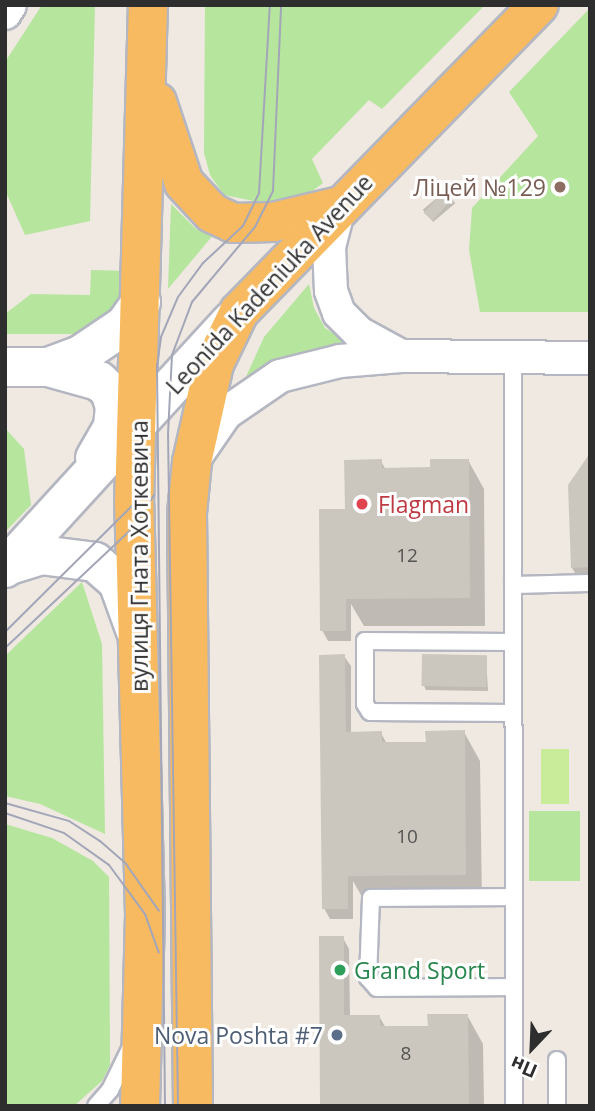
<!DOCTYPE html>
<html>
<head>
<meta charset="utf-8">
<style>
  body { margin:0 }
  #map { position:relative; width:595px; height:1111px; overflow:hidden; background:#efe9e1; font-family:"Open Sans",sans-serif }
  div>[style] { position:absolute }
  .green>* { inset:0; background:#b6e59e; transform-origin:0 0 }
  .pitch>* { inset:0; background:#c9ec9a; transform-origin:0 0 }
  .shadow>* { inset:0; background:#0003; transform-origin:0 0 }
  .building>* { inset:0; background:#cbc7bf; transform-origin:0 0 }
  .roads { filter:drop-shadow(2px 0 #b4b7c1) drop-shadow(-2px 0 #b4b7c1) drop-shadow(0 2px #b4b7c1) drop-shadow(0 -2px #b4b7c1) }
  .service>* { height:16px; margin:-8px; padding:0 8px; transform-origin:8px; border-radius:8px; background:#fff }
  .minor>* { height:32px; margin:-16px; padding:0 16px; transform-origin:16px; border-radius:16px; background:#fff }
  .tertiary>* { height:38px; margin:-19px; padding:0 19px; transform-origin:19px; border-radius:19px; background:#fff }
  .trunk>* { height:38px; margin:-19px; padding:0 19px; transform-origin:19px; border-radius:19px; background:#f8ba60 }
  .tram>* { height:2px; margin:-1px; padding:0 1px; transform-origin:1px; border-radius:1px; background:#a3a6b8 }
  .dots>* { width:19px; height:19px; translate:-50% -50%; box-sizing:border-box; border:4px solid #fff; border-radius:50% }
  span { translate:-50% -50%; white-space:nowrap; text-align:center; line-height:1.15; -webkit-text-stroke:6px #fff; paint-order:stroke }
  .number-label { font-size:19px; color:#555452 }
  .number-label span { -webkit-text-stroke-width:0 }
  .education-label { font-size:23px; color:#785e54 }
  .right { translate:-100% -50%; text-align:right }
  .street-label { font-size:23px; color:#2e2e2e }
  .health-label { font-size:23px; color:#be3a42 }
  .left { translate:0 -50%; text-align:left }
  .leisure-label { font-size:23px; color:#27864d }
  .service-label { font-size:23px; color:#4e5e75 }
  .frame { position:absolute; inset:0; border:7px solid #2e2e2e; pointer-events:none }
  .north { position:absolute; left:497px; top:1013px; width:70px; height:70px; -webkit-text-stroke:5px #fff; paint-order:stroke; rotate:203deg; font-size:19px; font-weight:700; line-height:28px; text-align:center; color:#2e2e2e }
  .north::after { content:''; display:block; margin:auto; width:24px; height:32px; background:#2e2e2e; clip-path:polygon(50% 0,100% 100%,50% 72%,0 100%) }
</style>
</head>
<body>
<div id="map">
  <div class="green">
    <div style="clip-path:polygon(42px 5px,95px 5px,90px 221px,25px 235px,5px 190px,5px 62px)"></div>
    <div style="clip-path:polygon(205px 5px,485px 5px,382px 109px,369px 100px,312px 159px,323px 183px,303px 198px,274px 205px,224px 195px,210px 175px,204px 153px)"></div>
    <div style="clip-path:polygon(590px 8px,590px 312px,480px 312px,469px 250px,472px 208px,538px 136px,509px 92px)"></div>
    <div style="clip-path:polygon(171px 204px,196px 229px,214px 234px,168px 289px)"></div>
    <div style="clip-path:polygon(91px 270px,128px 271px,128px 296px,90px 334px,5px 334px,5px 314px,31px 294px,90px 295px)"></div>
    <div style="clip-path:polygon(309px 284px,314px 308px,325px 328px,369px 356px,235px 401px,264px 337px)"></div>
    <div style="clip-path:polygon(5px 428px,24px 449px,31px 505px,5px 532px)"></div>
    <div style="clip-path:polygon(82px 582px,102px 644px,105px 834px,40px 804px,5px 796px,5px 656px)"></div>
    <div style="left:529px;top:811px;width:51px;height:70px"></div>
    <div style="clip-path:polygon(5px 824px,52px 838px,93px 861px,109px 877px,110px 1065px,102px 1081px,74px 1106px,5px 1106px)"></div>
  </div>
  <div class="pitch">
    <div style="left:541px;top:749px;width:28px;height:55px"></div>
  </div>
  <div class="shadow">
    <div style="left:445px;top:191px;width:16px;height:29px;rotate:50deg"></div>
    <div style="clip-path:polygon(590px 456px,590px 596px,589px 596px,572px 568px)"></div>
    <div style="clip-path:polygon(468px 460px,484px 489px,485px 626px,364px 626px,351px 604px,351px 641px,328px 641px,322px 630px,347px 511px,381px 461px,386px 470px,432px 469px)"></div>
    <div style="clip-path:polygon(344px 656px,351px 666px,351px 733px,381px 733px,387px 744px,427px 744px,464px 732px,480px 761px,482px 903px,366px 904px,353px 881px,353px 919px,330px 919px,324px 908px)"></div>
    <div style="clip-path:polygon(486px 656px,488px 691px,426px 690px,424px 686px)"></div>
    <div style="clip-path:polygon(343px 938px,349px 949px,350px 1016px,379px 1016px,386px 1028px,429px 1028px,467px 1015px,483px 1044px,484px 1106px,322px 1106px)"></div>
  </div>
  <div class="building">
    <div style="left:445px;top:189px;width:12px;height:32px;rotate:42deg"></div>
    <div style="clip-path:polygon(590px 453px,590px 567px,571px 568px,568px 485px)"></div>
    <div style="clip-path:polygon(382px 459px,382px 468px,430px 467px,430px 459px,469px 459px,470px 598px,346px 599px,346px 631px,320px 631px,319px 509px,345px 509px,344px 460px)"></div>
    <div style="clip-path:polygon(345px 654px,346px 732px,382px 731px,382px 742px,426px 742px,425px 731px,465px 730px,466px 875px,348px 876px,348px 909px,322px 909px,319px 655px)"></div>
    <div style="left:422px;top:654px;width:65px;height:32px;rotate:1deg"></div>
    <div style="clip-path:polygon(319px 936px,344px 936px,344px 1015px,380px 1015px,380px 1026px,428px 1026px,427px 1014px,468px 1014px,469px 1106px,320px 1106px)"></div>
  </div>
  <div class="roads">
    <div class="service">
      <div style="left:513px;top:358px;width:748px;rotate:89.92deg"></div>
      <div style="left:513px;top:585px;width:77px;rotate:-1.5deg"></div>
      <div style="left:511px;top:642px;width:146px;rotate:-179.6deg"></div>
      <div style="left:365px;top:641px;width:63px;rotate:90deg"></div>
      <div style="left:365px;top:704px;width:9px;rotate:58deg"></div>
      <div style="left:370px;top:712px;width:142px;rotate:0.4deg"></div>
      <div style="left:512px;top:897px;width:141px;rotate:179.6deg"></div>
      <div style="left:371px;top:898px;width:80px;rotate:92.1deg"></div>
      <div style="left:368px;top:978px;width:13px;rotate:48deg"></div>
      <div style="left:377px;top:988px;width:136px;rotate:-0.4deg"></div>
      <div style="left:96px;top:1106px;width:21px;rotate:-49deg"></div>
      <div style="left:110px;top:1090px;width:48px;rotate:-64deg"></div>
      <div style="left:557px;top:1106px;width:46px;rotate:-90deg"></div>
    </div>
    <div class="minor">
      <div style="left:5px;top:13px;width:9px;rotate:-58deg"></div>
      <div style="left:339px;top:208px;width:40px;rotate:104.4deg"></div>
      <div style="left:329px;top:247px;width:44px;rotate:87.4deg"></div>
      <div style="left:331px;top:291px;width:23px;rotate:70deg"></div>
      <div style="left:339px;top:313px;width:28px;rotate:45deg"></div>
      <div style="left:359px;top:333px;width:48px;rotate:28.7deg"></div>
      <div style="left:197px;top:455px;width:51px;rotate:-55.4deg"></div>
      <div style="left:226px;top:413px;width:65px;rotate:-34.4deg"></div>
      <div style="left:280px;top:376px;width:62px;rotate:-14deg"></div>
      <div style="left:340px;top:361px;width:61px;rotate:-4.7deg"></div>
      <div style="left:401px;top:356px;width:189px;rotate:0.6deg"></div>
    </div>
    <div class="tertiary">
      <div style="left:5px;top:367px;width:43px"></div>
      <div style="left:48px;top:367px;width:33px;rotate:-20deg"></div>
      <div style="left:79px;top:356px;width:55px;rotate:-34deg"></div>
      <div style="left:125px;top:325px;width:28px;rotate:-55deg"></div>
      <div style="left:48px;top:367px;width:53px;rotate:15.4deg"></div>
      <div style="left:99px;top:381px;width:15px;rotate:42deg"></div>
      <div style="left:110px;top:391px;width:17px;rotate:73deg"></div>
      <div style="left:115px;top:407px;width:20px;rotate:96deg"></div>
      <div style="left:113px;top:427px;width:36px;rotate:120deg"></div>
      <div style="left:9px;top:565px;width:34px;rotate:-17deg"></div>
      <div style="left:41px;top:555px;width:54px;rotate:7.4deg"></div>
      <div style="left:95px;top:562px;width:30px;rotate:41deg"></div>
      <div style="left:118px;top:582px;width:50px;rotate:70.1deg"></div>
      <div style="left:5px;top:568px;width:335px;rotate:-47.5deg"></div>
    </div>
    <div class="trunk">
      <div style="left:157px;top:102px;width:85px;rotate:71.6deg"></div>
      <div style="left:184px;top:183px;width:41px;rotate:47deg"></div>
      <div style="left:212px;top:213px;width:23px;rotate:25deg"></div>
      <div style="left:233px;top:223px;width:40px;rotate:-1.4deg"></div>
      <div style="left:273px;top:222px;width:69px;rotate:-13.4deg"></div>
      <div style="left:140px;top:1106px;width:192px;rotate:-88.5deg"></div>
      <div style="left:145px;top:914px;width:410px;rotate:-91.5deg"></div>
      <div style="left:134px;top:504px;width:499px;rotate:-88.4deg"></div>
      <div style="left:193px;top:1106px;width:593px;rotate:-90.58deg"></div>
      <div style="left:187px;top:513px;width:51px;rotate:-84.4deg"></div>
      <div style="left:192px;top:462px;width:100px;rotate:-77.3deg"></div>
      <div style="left:214px;top:364px;width:58px;rotate:-64.3deg"></div>
      <div style="left:239px;top:312px;width:429px;rotate:-45.7deg"></div>
    </div>
  </div>
  <div class="tram">
    <div style="left:5px;top:632px;width:182px;rotate:-44.8deg"></div>
    <div style="left:134px;top:504px;width:49px;rotate:-70.8deg"></div>
    <div style="left:5px;top:648px;width:177px;rotate:-43.2deg"></div>
    <div style="left:134px;top:527px;width:38px;rotate:-58deg"></div>
    <div style="left:5px;top:803px;width:66px;rotate:15.7deg"></div>
    <div style="left:69px;top:821px;width:37px;rotate:33deg"></div>
    <div style="left:100px;top:841px;width:35px;rotate:41deg"></div>
    <div style="left:126px;top:864px;width:57px;rotate:54.9deg"></div>
    <div style="left:5px;top:813px;width:62px;rotate:18.7deg"></div>
    <div style="left:64px;top:833px;width:55px;rotate:35.4deg"></div>
    <div style="left:109px;top:865px;width:61px;rotate:53.7deg"></div>
    <div style="left:145px;top:914px;width:41px;rotate:70.3deg"></div>
    <div style="left:165px;top:1106px;width:740px;rotate:-90.62deg"></div>
    <div style="left:157px;top:366px;width:29px;rotate:-82deg"></div>
    <div style="left:161px;top:337px;width:43px;rotate:-67deg"></div>
    <div style="left:178px;top:297px;width:42px;rotate:-53.7deg"></div>
    <div style="left:203px;top:263px;width:54px;rotate:-42.8deg"></div>
    <div style="left:243px;top:226px;width:37px;rotate:-64deg"></div>
    <div style="left:259px;top:193px;width:188px;rotate:-86.7deg"></div>
    <div style="left:178px;top:1106px;width:672px;rotate:-90.85deg"></div>
    <div style="left:168px;top:434px;width:79px;rotate:-87.1deg"></div>
    <div style="left:172px;top:355px;width:57px;rotate:-69.3deg"></div>
    <div style="left:192px;top:302px;width:98px;rotate:-50deg"></div>
    <div style="left:255px;top:227px;width:40px;rotate:-63.4deg"></div>
    <div style="left:273px;top:191px;width:186px;rotate:-87.5deg"></div>
  </div>
  <div class="dots">
    <div style="left:560px;top:187px;background:#8d6e63"></div>
    <div style="left:362px;top:504px;background:#e0444e"></div>
    <div style="left:340px;top:970px;background:#2e9e5b"></div>
    <div style="left:337px;top:1035px;background:#5c6f8a"></div>
  </div>
  <div class="number-label">
    <span style="left:407px;top:556px">12</span>
    <span style="left:407px;top:837px">10</span>
    <span style="left:406px;top:1054px">8</span>
  </div>
  <div class="education-label">
    <span class="right" style="left:546px;top:187px">Ліцей №129</span>
  </div>
  <div class="street-label">
    <span style="left:269px;top:284px;rotate:-47deg">Leonida Kadeniuka Avenue</span>
    <span style="left:139px;top:556px;rotate:-90deg">вулиця Гната Хоткевича</span>
  </div>
  <div class="health-label">
    <span class="left" style="left:378px;top:504px">Flagman</span>
  </div>
  <div class="leisure-label">
    <span class="left" style="left:354px;top:970px">Grand Sport</span>
  </div>
  <div class="service-label">
    <span class="right" style="left:323px;top:1035px">Nova Poshta #7</span>
  </div>
  <div class="frame"></div>
  <div class="north">Пн</div>
</div>
</body>
</html>
